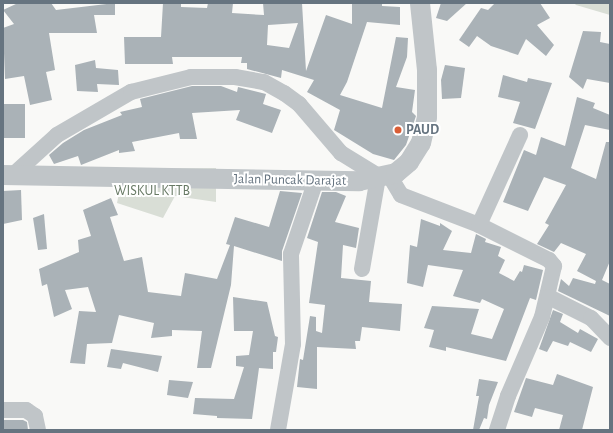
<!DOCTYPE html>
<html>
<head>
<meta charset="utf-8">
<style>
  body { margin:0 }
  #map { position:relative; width:613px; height:433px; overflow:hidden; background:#f9f9f7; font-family:"Alegreya Sans",sans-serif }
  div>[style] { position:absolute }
  .green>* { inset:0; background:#d9ded6 }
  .building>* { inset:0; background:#aab2b7; transform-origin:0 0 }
  .minor>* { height:16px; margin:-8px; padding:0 8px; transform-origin:8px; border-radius:8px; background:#c0c5c8 }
  .tertiary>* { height:20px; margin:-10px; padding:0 10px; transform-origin:10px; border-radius:10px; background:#c0c5c8 }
  .dots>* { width:11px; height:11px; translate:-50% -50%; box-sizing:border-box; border:2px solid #fff; border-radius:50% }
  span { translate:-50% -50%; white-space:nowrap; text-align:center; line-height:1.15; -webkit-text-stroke:4px #fff; paint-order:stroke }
  .poi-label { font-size:14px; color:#667480; font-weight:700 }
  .left { translate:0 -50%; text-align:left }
  .street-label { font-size:14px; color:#667480 }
  .park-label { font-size:14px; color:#677964 }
  .frame { position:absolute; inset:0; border:4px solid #667480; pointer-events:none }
</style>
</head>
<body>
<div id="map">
  <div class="green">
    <div style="clip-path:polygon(574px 3px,610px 3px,610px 15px,576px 5px)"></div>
    <div style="clip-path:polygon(216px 168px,216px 202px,175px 196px,163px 218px,117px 203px,124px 169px)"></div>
  </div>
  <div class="building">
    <div style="clip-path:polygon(18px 3px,51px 3px,56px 10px,115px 3px,115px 15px,94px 15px,97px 33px,49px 33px,55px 70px,46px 72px,52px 100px,30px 105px,24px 76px,5px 79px,3px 28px,14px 24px,3px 10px)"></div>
    <div style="clip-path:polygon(evenodd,163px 3px,181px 3px,181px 7px,207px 8px,208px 3px,233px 3px,232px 13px,264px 15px,263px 3px,302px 3px,306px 71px,326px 15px,352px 24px,352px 3px,382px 3px,382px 6px,400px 7px,400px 25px,367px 22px,347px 82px,340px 95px,382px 108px,396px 37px,408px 38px,407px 57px,396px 87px,415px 90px,412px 112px,416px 116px,406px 145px,394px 160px,373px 154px,334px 130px,340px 110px,307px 92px,314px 80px,282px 70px,281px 78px,247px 69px,247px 63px,241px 63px,242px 57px,172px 57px,173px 64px,125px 64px,124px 37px,161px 37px,163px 3px,298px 23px,289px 48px,267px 45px,268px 25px,298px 23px)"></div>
    <div style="clip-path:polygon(441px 3px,467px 3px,447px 21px,436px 18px)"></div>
    <div style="clip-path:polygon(495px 3px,540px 3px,550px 18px,537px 25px,554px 45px,546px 56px,526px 39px,518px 55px,491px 46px,477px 36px,469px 47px,459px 40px,481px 8px,488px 10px)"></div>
    <div style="clip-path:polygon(583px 31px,601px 32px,600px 42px,610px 44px,610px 83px,587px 79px,583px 89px,569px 77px)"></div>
    <div style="clip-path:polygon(95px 60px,96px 68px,118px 70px,119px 85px,97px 84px,98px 92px,77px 91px,75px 65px)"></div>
    <div style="clip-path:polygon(445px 65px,465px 68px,461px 98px,442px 99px,441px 80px)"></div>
    <div style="clip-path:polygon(503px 75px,527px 82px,528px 78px,552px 83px,535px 129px,513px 123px,520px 102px,498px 97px)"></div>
    <div style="clip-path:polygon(192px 86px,221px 86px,237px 92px,238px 87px,266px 94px,263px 104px,281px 110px,272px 133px,236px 120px,240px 110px,192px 113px,197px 139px,180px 139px,179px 133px,132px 142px,135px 151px,119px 153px,119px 150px,81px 165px,78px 156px,54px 164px,49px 155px,63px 143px,84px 130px,122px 115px,120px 112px,142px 107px,140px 99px)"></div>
    <div style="clip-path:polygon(577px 97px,595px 103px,593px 108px,610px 115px,610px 130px,585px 125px,571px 168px,596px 179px,606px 142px,610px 142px,610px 261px,602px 280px,610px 284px,610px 316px,558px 291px,561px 279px,569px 286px,573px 278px,595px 284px,596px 281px,577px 271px,586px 254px,561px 243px,554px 252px,537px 244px,549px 225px,545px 223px,566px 185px,544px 177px,528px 211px,503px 202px,524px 150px,536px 155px,541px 137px,565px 146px)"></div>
    <div style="left:3px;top:104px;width:22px;height:34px"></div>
    <div style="clip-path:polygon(21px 190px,22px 220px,3px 224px,3px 191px)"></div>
    <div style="clip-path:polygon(280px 191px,302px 193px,282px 251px,282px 261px,234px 246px,231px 285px,211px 368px,197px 368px,202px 331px,172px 330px,172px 336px,151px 338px,154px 323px,119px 315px,112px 343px,87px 344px,85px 364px,70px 363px,79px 311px,96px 312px,88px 287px,65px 290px,72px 309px,54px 317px,47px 284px,42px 286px,39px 269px,79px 252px,78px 240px,91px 236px,83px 210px,111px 198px,118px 215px,110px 217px,124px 261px,142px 257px,148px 292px,181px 296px,185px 273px,217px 279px,230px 245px,226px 244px,235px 217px,269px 227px)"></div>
    <div style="clip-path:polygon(322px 192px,336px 192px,346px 196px,335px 222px,359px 228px,356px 248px,343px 245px,341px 278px,371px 281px,369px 302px,402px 304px,400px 331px,362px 327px,360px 341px,355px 341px,356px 349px,317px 347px,317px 389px,297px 387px,300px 359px,303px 360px,310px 316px,316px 317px,316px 331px,322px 333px,325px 305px,309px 303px,318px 242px,307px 238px)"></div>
    <div style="clip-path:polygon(44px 214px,47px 249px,38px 250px,33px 218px)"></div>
    <div style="clip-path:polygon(421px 219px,440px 226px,440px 223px,452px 231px,443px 250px,471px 253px,476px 234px,486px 239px,485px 242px,501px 247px,498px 256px,505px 260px,499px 273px,514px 281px,520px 271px,522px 272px,524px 265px,543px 270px,536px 300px,530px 298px,506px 361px,446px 347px,446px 351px,429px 347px,434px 330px,424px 328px,432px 306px,479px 309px,471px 334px,492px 339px,504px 309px,482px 299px,480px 303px,453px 296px,463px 270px,428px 265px,423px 287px,407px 283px,410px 245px,417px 247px)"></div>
    <div style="clip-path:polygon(233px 297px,267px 302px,275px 336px,278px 337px,276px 352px,273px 352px,273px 369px,259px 368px,252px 419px,217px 418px,217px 416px,193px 414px,195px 398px,234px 399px,244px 367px,236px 366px,236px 356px,249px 355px,253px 331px,234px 331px)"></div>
    <div style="clip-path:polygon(553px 310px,563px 314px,560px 322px,578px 333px,580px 329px,598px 339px,591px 352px,570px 342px,568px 346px,553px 341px,547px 352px,539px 349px)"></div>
    <div style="clip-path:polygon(111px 349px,162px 356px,158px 372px,123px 363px,121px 369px,107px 367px)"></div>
    <div style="clip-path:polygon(557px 374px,593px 387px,582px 430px,559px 430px,563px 415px,535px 408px,532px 417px,514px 412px,526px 378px,553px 385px)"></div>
    <div style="clip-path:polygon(479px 379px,498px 382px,489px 405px,487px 419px,484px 418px,479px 430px,473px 430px,479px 396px,476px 396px)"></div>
    <div style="clip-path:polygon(169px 380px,193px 382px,188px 398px,167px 395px)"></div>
    <div style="clip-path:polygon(3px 420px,23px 420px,27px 422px,28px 430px,3px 430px)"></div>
  </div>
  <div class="minor">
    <div style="left:13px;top:175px;width:59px;rotate:-42.3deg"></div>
    <div style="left:57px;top:135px;width:86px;rotate:-30.2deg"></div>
    <div style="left:131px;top:92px;width:62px;rotate:-14deg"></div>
    <div style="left:191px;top:77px;width:44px"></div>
    <div style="left:235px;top:77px;width:29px;rotate:10deg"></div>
    <div style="left:264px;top:82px;width:23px;rotate:29deg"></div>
    <div style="left:284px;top:93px;width:19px;rotate:36deg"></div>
    <div style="left:299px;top:104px;width:65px;rotate:49.4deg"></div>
    <div style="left:341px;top:153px;width:46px;rotate:31.6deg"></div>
    <div style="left:389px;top:175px;width:23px;rotate:59deg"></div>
    <div style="left:401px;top:195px;width:84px;rotate:21deg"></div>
    <div style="left:479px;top:225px;width:78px;rotate:26.6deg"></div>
    <div style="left:549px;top:260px;width:8px;rotate:50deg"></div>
    <div style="left:554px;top:266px;width:52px;rotate:103.2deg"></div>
    <div style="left:542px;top:317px;width:86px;rotate:113.3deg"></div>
    <div style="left:508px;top:396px;width:36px;rotate:108deg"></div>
    <div style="left:479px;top:225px;width:99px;rotate:-65.5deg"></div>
    <div style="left:362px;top:269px;width:93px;rotate:-80.1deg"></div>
    <div style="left:549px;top:297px;width:47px;rotate:26.6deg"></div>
    <div style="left:591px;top:318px;width:28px;rotate:46deg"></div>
    <div style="left:3px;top:410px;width:23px"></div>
    <div style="left:26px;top:410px;width:11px;rotate:34deg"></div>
    <div style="left:35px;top:416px;width:14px;rotate:78deg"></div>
    <div style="left:278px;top:430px;width:87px;rotate:-80.1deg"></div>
    <div style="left:293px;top:344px;width:90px;rotate:-91.3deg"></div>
    <div style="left:291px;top:254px;width:78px;rotate:-71.3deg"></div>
  </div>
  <div class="tertiary">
    <div style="left:3px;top:175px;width:356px;rotate:1deg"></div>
    <div style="left:359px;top:181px;width:38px;rotate:-12deg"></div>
    <div style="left:396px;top:173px;width:17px;rotate:-40deg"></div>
    <div style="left:409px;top:162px;width:22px;rotate:-58deg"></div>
    <div style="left:421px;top:143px;width:27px;rotate:-77deg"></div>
    <div style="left:427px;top:117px;width:47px;rotate:-90deg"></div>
    <div style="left:427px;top:70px;width:67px;rotate:-96deg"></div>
  </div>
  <div class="dots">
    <div style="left:398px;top:130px;background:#da5e36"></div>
  </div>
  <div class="poi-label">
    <span class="left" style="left:406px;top:130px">PAUD</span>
  </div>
  <div class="street-label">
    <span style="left:290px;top:180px;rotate:1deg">Jalan Puncak Darajat</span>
  </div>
  <div class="park-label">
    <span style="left:152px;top:191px">WISKUL KTTB</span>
  </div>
  <div class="frame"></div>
</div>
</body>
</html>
